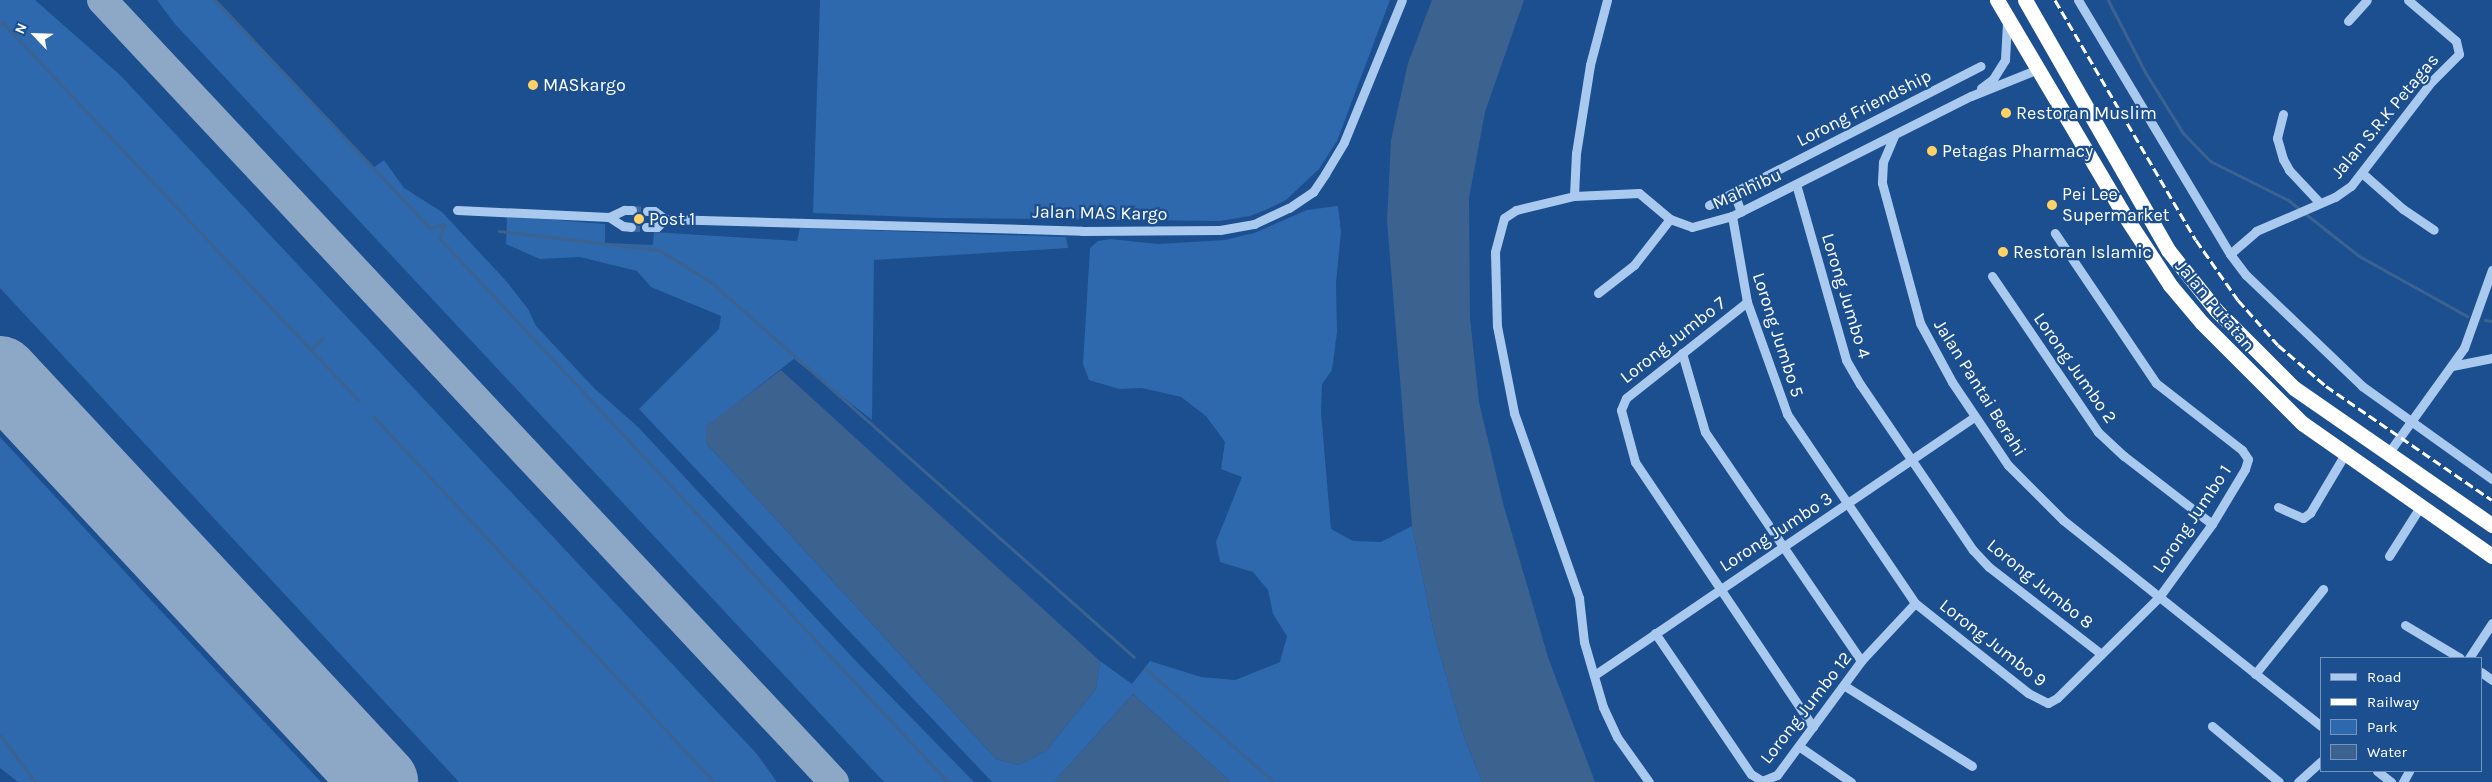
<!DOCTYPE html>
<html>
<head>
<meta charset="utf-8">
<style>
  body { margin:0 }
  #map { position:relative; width:2492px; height:782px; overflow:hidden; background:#1b4f8f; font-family:Karla,sans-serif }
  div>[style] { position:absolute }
  .green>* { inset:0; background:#2e69ad }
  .water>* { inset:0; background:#3c6290 }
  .stream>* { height:3px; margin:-1.5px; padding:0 1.5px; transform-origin:1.5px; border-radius:1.5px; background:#3c6290 }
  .taxiway>* { height:30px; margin:-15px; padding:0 15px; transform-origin:15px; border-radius:15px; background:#8da7c7 }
  .runway>* { height:76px; margin:-38px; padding:0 38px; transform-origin:38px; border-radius:38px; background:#8da7c7 }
  .minor-tunnel>* { height:9px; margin-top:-4.5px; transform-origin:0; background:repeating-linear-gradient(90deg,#3d69a0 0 9px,transparent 0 13.5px) }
  .minor>* { height:9px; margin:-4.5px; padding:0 4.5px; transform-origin:4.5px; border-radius:4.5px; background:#a9c9ee }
  .highway>* { height:15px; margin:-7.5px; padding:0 7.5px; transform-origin:7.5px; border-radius:7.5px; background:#fff }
  .rail>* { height:3px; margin-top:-1.5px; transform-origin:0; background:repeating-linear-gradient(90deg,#fff 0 9px,transparent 0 13px) }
  .dots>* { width:14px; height:14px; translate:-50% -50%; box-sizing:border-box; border:2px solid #1b4f8f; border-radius:50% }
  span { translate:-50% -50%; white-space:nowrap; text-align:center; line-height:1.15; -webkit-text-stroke:4.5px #1b4f8f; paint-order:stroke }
  .poi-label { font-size:18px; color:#fff }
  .left { translate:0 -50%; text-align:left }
  .street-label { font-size:18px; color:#fff }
  .legend { position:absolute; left:2320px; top:657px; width:162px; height:115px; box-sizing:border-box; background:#1b4f8f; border:1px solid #7695bc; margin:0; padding:6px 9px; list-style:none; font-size:15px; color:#fff }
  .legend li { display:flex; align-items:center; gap:10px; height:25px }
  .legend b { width:25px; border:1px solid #7695bc }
  .north { position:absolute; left:10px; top:10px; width:50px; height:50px; -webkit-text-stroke:4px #1b4f8f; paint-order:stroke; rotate:294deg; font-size:14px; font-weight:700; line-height:20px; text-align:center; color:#fff }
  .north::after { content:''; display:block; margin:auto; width:18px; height:22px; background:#fff; clip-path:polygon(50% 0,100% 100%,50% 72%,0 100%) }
</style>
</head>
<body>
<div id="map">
  <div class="green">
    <div style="clip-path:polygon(0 0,35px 0,120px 75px,706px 700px,756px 753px,777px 782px,459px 782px,0 288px)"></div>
    <div style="clip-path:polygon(157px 0,215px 0,373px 168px,384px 160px,404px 188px,442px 212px,507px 282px,528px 309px,536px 326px,594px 388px,638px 427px,854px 659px,974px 782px,884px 782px,175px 24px)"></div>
    <div style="clip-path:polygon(820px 0,1390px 0,1337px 141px,1319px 169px,1286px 200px,1270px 208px,1250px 216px,1220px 221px,940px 218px,813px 213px)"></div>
    <div style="clip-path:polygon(1338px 206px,1341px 232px,1336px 283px,1337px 332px,1332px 370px,1322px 384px,1321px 412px,1331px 529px,1353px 541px,1381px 542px,1412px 526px,1435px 637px,1464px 737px,1482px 782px,1231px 782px,1133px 694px,1054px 782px,992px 782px,639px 409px,719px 329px,721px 316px,651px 287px,637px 271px,580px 257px,540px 259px,506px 244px,507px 216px,605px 224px,605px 243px,653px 245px,654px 232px,797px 241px,800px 228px,1066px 237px,1068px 248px,874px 260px,872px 420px,794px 359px,706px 427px,706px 443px,996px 759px,1019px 765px,1046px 751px,1096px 689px,1100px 661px,1132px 684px,1150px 661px,1201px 677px,1235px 680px,1280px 662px,1287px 636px,1273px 614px,1268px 590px,1253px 572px,1220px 562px,1216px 542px,1242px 477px,1221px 469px,1225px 442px,1206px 416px,1181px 397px,1142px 388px,1119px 389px,1089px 380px,1083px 364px,1090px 248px,1098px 241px,1110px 239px,1158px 244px,1225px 240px,1254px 233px,1307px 210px)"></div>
    <div style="clip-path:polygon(0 437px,213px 667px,321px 782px,18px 782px,0 768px)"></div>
  </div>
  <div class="water">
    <div style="clip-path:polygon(1432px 0,1524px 0,1485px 112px,1469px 198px,1470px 318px,1479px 402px,1503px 503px,1548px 657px,1595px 782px,1482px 782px,1464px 737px,1435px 637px,1412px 526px,1387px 221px,1391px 140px,1408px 63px)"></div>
    <div style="clip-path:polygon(781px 370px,1100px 661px,1096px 689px,1046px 751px,1019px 765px,996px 759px,706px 443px,706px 426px)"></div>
    <div style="clip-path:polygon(1133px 694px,1231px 782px,1054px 782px)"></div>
  </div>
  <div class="stream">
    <div style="left:215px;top:0;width:313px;rotate:46.7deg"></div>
    <div style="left:430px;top:228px;width:15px;rotate:-16deg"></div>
    <div style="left:444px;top:224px;width:16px;rotate:105deg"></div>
    <div style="left:440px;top:239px;width:744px;rotate:46.91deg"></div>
    <div style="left:2108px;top:0;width:81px;rotate:62.8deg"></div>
    <div style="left:2145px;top:72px;width:72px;rotate:58.1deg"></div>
    <div style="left:2183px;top:133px;width:39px;rotate:46deg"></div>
    <div style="left:2210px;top:161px;width:87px;rotate:26.6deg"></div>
    <div style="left:2288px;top:200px;width:90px;rotate:38.3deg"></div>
    <div style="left:2359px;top:256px;width:124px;rotate:29.1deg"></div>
    <div style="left:0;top:25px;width:4px;rotate:-34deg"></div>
    <div style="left:3px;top:23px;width:518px;rotate:46.72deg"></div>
    <div style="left:499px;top:231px;width:161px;rotate:6.8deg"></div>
    <div style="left:659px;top:250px;width:61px;rotate:31.6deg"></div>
    <div style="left:711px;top:282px;width:565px;rotate:41.56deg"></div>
    <div style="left:2485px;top:320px;width:7px;rotate:8deg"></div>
    <div style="left:311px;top:349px;width:16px;rotate:-43deg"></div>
    <div style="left:373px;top:416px;width:500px;rotate:47.03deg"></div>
    <div style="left:1145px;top:668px;width:172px;rotate:41.5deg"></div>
    <div style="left:0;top:735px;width:59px;rotate:53.3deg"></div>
  </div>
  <div class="taxiway">
    <div style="left:102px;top:0;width:1071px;rotate:46.89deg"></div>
  </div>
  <div class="runway">
    <div style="left:0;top:374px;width:558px;rotate:47.04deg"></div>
  </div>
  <div class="minor-tunnel">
    <div style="left:632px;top:210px;width:15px;rotate:4deg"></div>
    <div style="left:631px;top:227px;width:15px"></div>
  </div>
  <div class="minor">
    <div style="left:1607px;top:0;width:67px;rotate:104.7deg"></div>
    <div style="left:1590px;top:65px;width:89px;rotate:99deg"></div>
    <div style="left:1576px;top:153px;width:43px;rotate:92.7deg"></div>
    <div style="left:1574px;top:196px;width:65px;rotate:-2.6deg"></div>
    <div style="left:1639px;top:193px;width:40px;rotate:40deg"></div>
    <div style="left:1670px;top:219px;width:23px;rotate:20deg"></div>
    <div style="left:1692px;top:227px;width:41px;rotate:-15.4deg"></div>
    <div style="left:1732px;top:216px;width:267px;rotate:-26.7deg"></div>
    <div style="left:1971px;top:96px;width:72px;rotate:-21.9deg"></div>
    <div style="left:2078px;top:0;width:296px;rotate:59.1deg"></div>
    <div style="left:2230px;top:254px;width:26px;rotate:53deg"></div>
    <div style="left:2246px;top:275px;width:161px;rotate:43.7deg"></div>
    <div style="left:2362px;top:386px;width:160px;rotate:35.6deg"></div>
    <div style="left:2348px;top:21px;width:28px;rotate:-48deg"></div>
    <div style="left:1981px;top:88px;width:15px;rotate:-37deg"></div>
    <div style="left:1993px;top:79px;width:22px;rotate:-58deg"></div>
    <div style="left:2005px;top:60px;width:39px;rotate:-87deg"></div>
    <div style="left:2283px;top:114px;width:25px;rotate:104deg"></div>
    <div style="left:2277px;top:138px;width:22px;rotate:74deg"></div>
    <div style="left:2283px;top:159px;width:13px;rotate:61deg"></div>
    <div style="left:2289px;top:170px;width:44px;rotate:46.8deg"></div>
    <div style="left:1894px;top:136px;width:28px;rotate:113deg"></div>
    <div style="left:1883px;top:162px;width:21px;rotate:93deg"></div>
    <div style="left:1882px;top:183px;width:145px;rotate:74.8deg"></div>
    <div style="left:1920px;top:323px;width:67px;rotate:61.5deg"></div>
    <div style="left:1952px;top:382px;width:100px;rotate:56deg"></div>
    <div style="left:2008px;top:465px;width:78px;rotate:45deg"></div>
    <div style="left:2063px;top:520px;width:330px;rotate:38.6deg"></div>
    <div style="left:2362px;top:173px;width:55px;rotate:41.3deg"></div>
    <div style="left:2403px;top:209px;width:37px;rotate:34deg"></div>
    <div style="left:1796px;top:184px;width:183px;rotate:74.1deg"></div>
    <div style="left:1846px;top:360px;width:28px;rotate:60deg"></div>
    <div style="left:1860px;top:384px;width:201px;rotate:55.8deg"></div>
    <div style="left:1973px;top:550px;width:23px;rotate:47deg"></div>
    <div style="left:1989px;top:567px;width:142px;rotate:37.8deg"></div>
    <div style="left:1734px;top:193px;width:20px;rotate:70deg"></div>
    <div style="left:1574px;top:196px;width:60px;rotate:166.4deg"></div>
    <div style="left:1516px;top:210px;width:14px;rotate:146deg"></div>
    <div style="left:1504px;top:218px;width:35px;rotate:105deg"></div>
    <div style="left:1495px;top:252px;width:74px;rotate:88.5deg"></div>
    <div style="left:1497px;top:326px;width:89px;rotate:78.9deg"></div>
    <div style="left:1514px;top:413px;width:196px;rotate:70.6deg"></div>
    <div style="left:1579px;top:598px;width:44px;rotate:83.5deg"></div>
    <div style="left:1584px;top:642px;width:68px;rotate:73.7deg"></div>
    <div style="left:1603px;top:707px;width:33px;rotate:65deg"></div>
    <div style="left:1617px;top:737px;width:55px;rotate:54.6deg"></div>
    <div style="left:1709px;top:205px;width:305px;rotate:-27.1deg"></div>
    <div style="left:457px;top:210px;width:152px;rotate:2.6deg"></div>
    <div style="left:609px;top:217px;width:17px;rotate:-25deg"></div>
    <div style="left:624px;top:210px;width:8px"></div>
    <div style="left:647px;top:211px;width:7px"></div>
    <div style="left:654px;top:211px;width:14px;rotate:36deg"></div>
    <div style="left:665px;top:219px;width:417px;rotate:1.6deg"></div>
    <div style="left:1082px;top:231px;width:138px;rotate:-0.4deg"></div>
    <div style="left:1220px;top:230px;width:35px;rotate:-10deg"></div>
    <div style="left:1254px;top:224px;width:38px;rotate:-25deg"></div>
    <div style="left:1289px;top:208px;width:29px;rotate:-34deg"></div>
    <div style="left:1313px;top:192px;width:22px;rotate:-56deg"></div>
    <div style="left:1325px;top:174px;width:37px;rotate:-59deg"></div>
    <div style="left:1344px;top:142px;width:153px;rotate:-67.8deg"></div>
    <div style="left:1732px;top:216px;width:87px;rotate:80.1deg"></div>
    <div style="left:1747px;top:302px;width:119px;rotate:70.3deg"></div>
    <div style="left:1787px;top:414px;width:228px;rotate:55.9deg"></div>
    <div style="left:1915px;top:603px;width:144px;rotate:38.5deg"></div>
    <div style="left:2028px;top:693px;width:22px;rotate:27deg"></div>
    <div style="left:2048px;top:703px;width:10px;rotate:-29deg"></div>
    <div style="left:2057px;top:698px;width:144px;rotate:-44.7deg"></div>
    <div style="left:2159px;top:597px;width:90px;rotate:-54deg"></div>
    <div style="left:2212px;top:524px;width:64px;rotate:-59deg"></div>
    <div style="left:2245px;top:469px;width:10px;rotate:-73deg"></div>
    <div style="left:2248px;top:459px;width:11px;rotate:-124deg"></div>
    <div style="left:2242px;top:450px;width:109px;rotate:-142.1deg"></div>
    <div style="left:2156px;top:383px;width:181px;rotate:-124deg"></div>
    <div style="left:609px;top:217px;width:17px;rotate:33deg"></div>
    <div style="left:623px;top:226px;width:8px;rotate:7deg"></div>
    <div style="left:646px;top:227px;width:11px"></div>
    <div style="left:657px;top:227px;width:11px;rotate:-45deg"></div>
    <div style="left:2230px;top:254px;width:35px;rotate:-41deg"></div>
    <div style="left:2256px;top:231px;width:86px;rotate:-23.3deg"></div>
    <div style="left:2335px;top:197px;width:19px;rotate:-35deg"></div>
    <div style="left:2351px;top:186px;width:133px;rotate:-52.4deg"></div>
    <div style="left:2432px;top:81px;width:38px;rotate:-45deg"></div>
    <div style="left:2459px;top:54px;width:13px;rotate:-103deg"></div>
    <div style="left:2456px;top:41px;width:63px;rotate:-139.5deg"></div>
    <div style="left:1992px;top:276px;width:189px;rotate:55.8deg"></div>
    <div style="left:2098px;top:432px;width:35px;rotate:43deg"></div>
    <div style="left:2124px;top:456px;width:111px;rotate:37.7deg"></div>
    <div style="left:1598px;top:293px;width:46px;rotate:-37.9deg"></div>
    <div style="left:1634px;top:265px;width:58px;rotate:-52deg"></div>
    <div style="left:1747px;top:302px;width:154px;rotate:141.6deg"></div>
    <div style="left:1626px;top:398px;width:13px;rotate:113deg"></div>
    <div style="left:1621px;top:410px;width:54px;rotate:74.9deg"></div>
    <div style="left:1635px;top:462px;width:319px;rotate:56.1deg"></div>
    <div style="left:1682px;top:353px;width:82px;rotate:73.8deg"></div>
    <div style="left:1705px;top:432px;width:277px;rotate:55.7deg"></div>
    <div style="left:2452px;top:366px;width:41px;rotate:-11.3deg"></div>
    <div style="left:2387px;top:455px;width:132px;rotate:-54.3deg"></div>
    <div style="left:2464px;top:348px;width:83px;rotate:-70.3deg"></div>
    <div style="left:2278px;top:507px;width:27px;rotate:24deg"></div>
    <div style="left:2303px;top:518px;width:9px;rotate:-36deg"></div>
    <div style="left:2310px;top:513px;width:69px;rotate:-59.3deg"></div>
    <div style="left:2389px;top:556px;width:58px;rotate:-57.7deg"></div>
    <div style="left:2405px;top:625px;width:64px;rotate:31deg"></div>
    <div style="left:1655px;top:633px;width:171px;rotate:55.8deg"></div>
    <div style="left:1751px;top:774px;width:13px;rotate:32deg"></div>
    <div style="left:1762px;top:781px;width:16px;rotate:-22deg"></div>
    <div style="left:1777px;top:775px;width:142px;rotate:-53.6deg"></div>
    <div style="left:1861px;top:661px;width:79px;rotate:-47deg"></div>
    <div style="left:2469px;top:658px;width:42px;rotate:-56.7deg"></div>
    <div style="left:2481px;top:672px;width:14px;rotate:36deg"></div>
    <div style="left:1596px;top:674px;width:457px;rotate:-34.2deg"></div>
    <div style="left:2255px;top:674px;width:109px;rotate:-51.3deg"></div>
    <div style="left:1845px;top:686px;width:150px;rotate:32.2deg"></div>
    <div style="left:2212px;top:726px;width:87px;rotate:39.9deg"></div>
    <div style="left:1800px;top:747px;width:62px;rotate:34.5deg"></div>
    <div style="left:2377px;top:771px;width:18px;rotate:38deg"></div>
    <div style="left:2298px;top:782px;width:31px;rotate:-42deg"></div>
    <div style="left:2403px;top:782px;width:13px;rotate:-61deg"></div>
  </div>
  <div class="highway">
    <div style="left:1997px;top:0;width:244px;rotate:59.4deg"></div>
    <div style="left:2121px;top:210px;width:90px;rotate:56.8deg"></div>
    <div style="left:2170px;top:285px;width:50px;rotate:49.9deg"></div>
    <div style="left:2202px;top:323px;width:141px;rotate:45deg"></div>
    <div style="left:2302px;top:423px;width:232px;rotate:35deg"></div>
    <div style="left:2025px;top:0;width:288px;rotate:60.2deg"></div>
    <div style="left:2168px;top:250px;width:77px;rotate:51.3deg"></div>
    <div style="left:2216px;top:310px;width:110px;rotate:45deg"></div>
    <div style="left:2294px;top:388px;width:241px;rotate:34.7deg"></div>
  </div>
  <div class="rail">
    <div style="left:2055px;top:0;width:278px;rotate:59.6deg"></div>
    <div style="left:2196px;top:240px;width:73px;rotate:55deg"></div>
    <div style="left:2238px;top:300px;width:60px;rotate:48.4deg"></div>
    <div style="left:2278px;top:345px;width:63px;rotate:40.5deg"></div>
    <div style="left:2326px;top:386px;width:201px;rotate:34.5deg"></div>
  </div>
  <div class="dots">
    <div style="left:533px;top:85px;background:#ffd166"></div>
    <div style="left:2006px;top:113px;background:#ffd166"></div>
    <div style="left:1932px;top:151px;background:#ffd166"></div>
    <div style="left:2052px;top:205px;background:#ffd166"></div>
    <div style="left:639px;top:219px;background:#ffd166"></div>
    <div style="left:2003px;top:252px;background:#ffd166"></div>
  </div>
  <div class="poi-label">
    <span class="left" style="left:543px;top:85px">MASkargo</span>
    <span class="left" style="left:2016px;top:113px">Restoran Muslim</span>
    <span class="left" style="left:1942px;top:151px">Petagas Pharmacy</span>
    <span class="left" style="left:2062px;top:205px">Pei Lee<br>Supermarket</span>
    <span class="left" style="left:649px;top:219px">Post 1</span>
    <span class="left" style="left:2013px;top:252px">Restoran Islamic</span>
  </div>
  <div class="street-label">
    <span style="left:1864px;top:108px;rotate:-27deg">Lorong Friendship</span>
    <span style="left:2385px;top:116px;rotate:-50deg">Jalan S.R.K Petagas</span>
    <span style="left:1747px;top:189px;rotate:-25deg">Mahhibu</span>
    <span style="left:1100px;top:213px;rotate:1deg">Jalan MAS Kargo</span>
    <span style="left:1846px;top:296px;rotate:73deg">Lorong Jumbo 4</span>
    <span style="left:2215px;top:306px;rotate:50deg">Jalan Putatan</span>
    <span style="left:1778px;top:335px;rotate:72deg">Lorong Jumbo 5</span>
    <span style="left:1673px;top:340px;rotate:-38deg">Lorong Jumbo 7</span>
    <span style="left:2075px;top:368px;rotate:55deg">Lorong Jumbo 2</span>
    <span style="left:1980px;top:388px;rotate:58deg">Jalan Pantai Berahi</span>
    <span style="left:2192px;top:519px;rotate:-56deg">Lorong Jumbo 1</span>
    <span style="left:1776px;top:532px;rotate:-33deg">Lorong Jumbo 3</span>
    <span style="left:2040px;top:584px;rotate:39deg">Lorong Jumbo 8</span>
    <span style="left:1993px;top:643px;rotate:38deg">Lorong Jumbo 9</span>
    <span style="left:1806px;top:708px;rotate:-52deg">Lorong Jumbo 12</span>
  </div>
  <ul class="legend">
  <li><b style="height:6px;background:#a9c9ee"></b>Road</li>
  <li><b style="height:6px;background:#fff"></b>Railway</li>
  <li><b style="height:14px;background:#2e69ad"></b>Park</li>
  <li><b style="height:14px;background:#3c6290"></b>Water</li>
  </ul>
  <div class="north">N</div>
</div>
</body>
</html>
